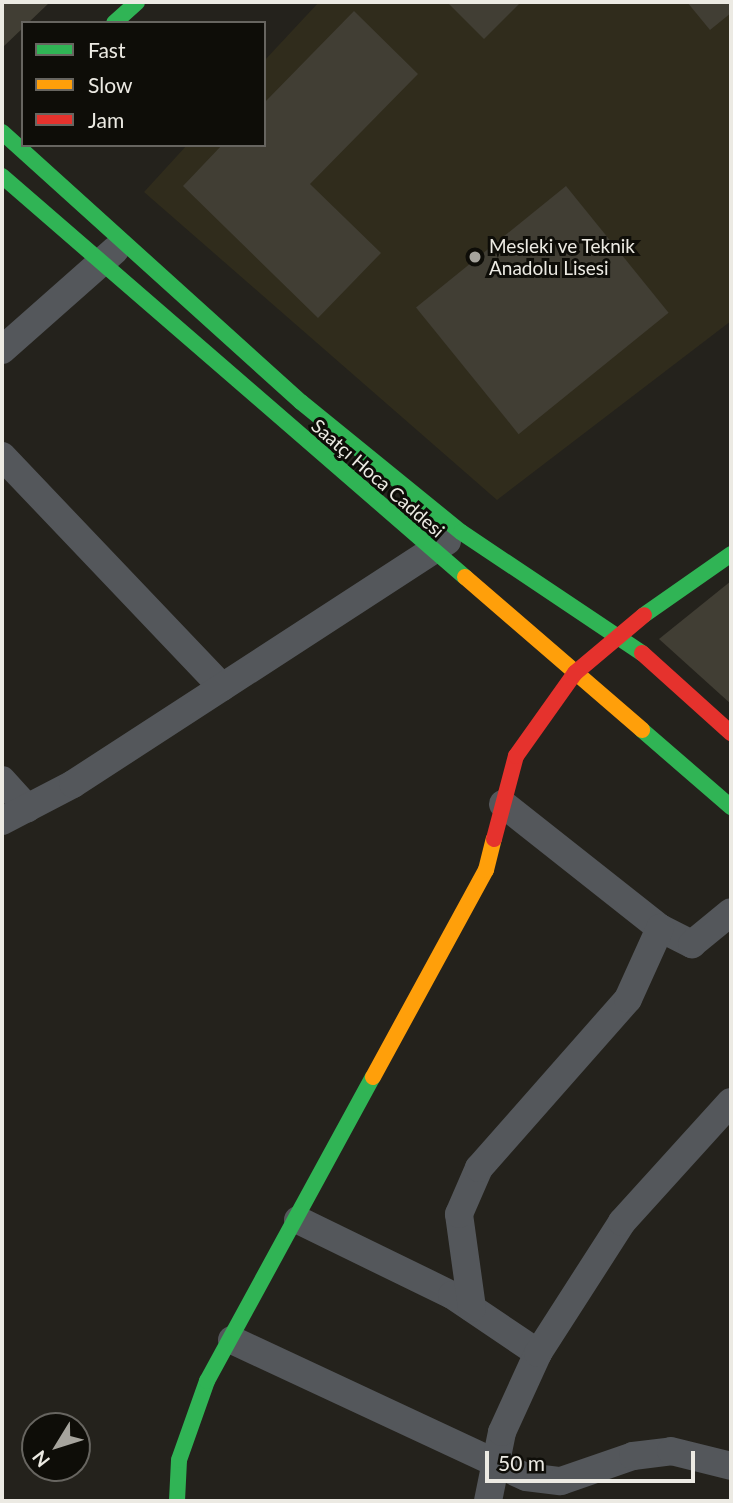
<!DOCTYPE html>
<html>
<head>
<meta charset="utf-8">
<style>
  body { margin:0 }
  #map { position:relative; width:733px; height:1503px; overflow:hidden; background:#24221c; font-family:Lato,sans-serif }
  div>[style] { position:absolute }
  .built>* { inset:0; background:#302c1c }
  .building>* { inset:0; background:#413e34; transform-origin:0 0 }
  .street>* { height:28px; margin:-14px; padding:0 14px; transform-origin:14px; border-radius:14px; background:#54575b }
  .fast>* { height:16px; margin:-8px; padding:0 8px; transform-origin:8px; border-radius:8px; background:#30b455 }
  .slow>* { height:16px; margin:-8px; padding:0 8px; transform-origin:8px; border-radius:8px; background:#ff9f0a }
  .jam>* { height:16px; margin:-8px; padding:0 8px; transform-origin:8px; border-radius:8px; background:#e5322d }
  .dots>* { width:19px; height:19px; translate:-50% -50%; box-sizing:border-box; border:4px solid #0e0d08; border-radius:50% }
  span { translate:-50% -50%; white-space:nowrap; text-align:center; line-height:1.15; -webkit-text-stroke:6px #0e0d08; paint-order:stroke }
  .poi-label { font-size:19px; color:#eceae3 }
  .left { translate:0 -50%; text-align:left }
  .street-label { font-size:19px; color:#eceae3 }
  .frame { position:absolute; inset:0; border:4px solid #eceae3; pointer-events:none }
  .legend { position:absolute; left:21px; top:21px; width:245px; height:126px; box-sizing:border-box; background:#0e0d08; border:2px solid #676560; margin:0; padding:9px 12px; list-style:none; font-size:21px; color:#eceae3 }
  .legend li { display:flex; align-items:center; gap:14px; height:35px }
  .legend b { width:35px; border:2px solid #676560 }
  .north { position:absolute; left:21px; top:1412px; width:70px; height:70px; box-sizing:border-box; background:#0e0d08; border:2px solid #676560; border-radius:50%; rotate:232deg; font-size:19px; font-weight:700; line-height:28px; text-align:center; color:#eceae3 }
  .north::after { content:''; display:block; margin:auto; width:24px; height:32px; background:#a6a49d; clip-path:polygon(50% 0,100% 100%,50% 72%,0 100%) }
  .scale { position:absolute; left:485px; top:1451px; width:210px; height:32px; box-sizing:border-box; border:4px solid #eceae3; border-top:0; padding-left:9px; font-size:21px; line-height:24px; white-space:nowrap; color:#eceae3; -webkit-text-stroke:5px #0e0d08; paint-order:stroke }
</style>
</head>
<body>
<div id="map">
  <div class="built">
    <div style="clip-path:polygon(319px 2px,731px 2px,731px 321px,497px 500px,144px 192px,187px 145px,264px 145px,264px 61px)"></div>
  </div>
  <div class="building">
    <div style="clip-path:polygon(2px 2px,50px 2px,2px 48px)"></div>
    <div style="clip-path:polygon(447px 2px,521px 2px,484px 39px)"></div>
    <div style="clip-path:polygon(687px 2px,731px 2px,731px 13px,710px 30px)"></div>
    <div style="clip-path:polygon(354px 11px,418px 74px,310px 184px,381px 253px,318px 318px,183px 186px,222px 145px,264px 145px,264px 103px)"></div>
    <div style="left:566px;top:186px;width:163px;height:193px;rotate:51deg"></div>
    <div style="clip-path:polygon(731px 581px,731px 704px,659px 639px)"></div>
  </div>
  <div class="street">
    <div style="left:2px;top:350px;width:151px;rotate:-41.5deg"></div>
    <div style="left:2px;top:456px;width:319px;rotate:46.4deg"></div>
    <div style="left:2px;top:780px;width:38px;rotate:48deg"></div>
    <div style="left:503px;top:804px;width:200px;rotate:38.3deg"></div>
    <div style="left:660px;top:928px;width:36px;rotate:27deg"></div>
    <div style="left:692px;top:944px;width:50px;rotate:-39.4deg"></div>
    <div style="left:2px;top:821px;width:80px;rotate:-27.5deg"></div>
    <div style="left:73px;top:784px;width:446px;rotate:-33deg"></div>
    <div style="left:298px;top:1220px;width:171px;rotate:26deg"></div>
    <div style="left:452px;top:1295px;width:104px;rotate:34deg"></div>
    <div style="left:472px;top:1308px;width:95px;rotate:-97.9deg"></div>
    <div style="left:459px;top:1214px;width:50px;rotate:-66.5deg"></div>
    <div style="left:479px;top:1168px;width:225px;rotate:-48.6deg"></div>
    <div style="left:628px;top:999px;width:78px;rotate:-65.7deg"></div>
    <div style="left:232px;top:1340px;width:324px;rotate:25deg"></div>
    <div style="left:526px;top:1477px;width:35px;rotate:7deg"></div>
    <div style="left:561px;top:1481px;width:76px;rotate:-19.1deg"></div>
    <div style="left:633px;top:1456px;width:38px;rotate:-7deg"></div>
    <div style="left:671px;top:1451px;width:62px;rotate:14deg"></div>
    <div style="left:488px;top:1501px;width:70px;rotate:-78.5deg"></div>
    <div style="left:502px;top:1432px;width:87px;rotate:-65.5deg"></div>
    <div style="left:538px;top:1353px;width:156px;rotate:-57.3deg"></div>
    <div style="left:622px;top:1222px;width:162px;rotate:-47.8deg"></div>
  </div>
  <div class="fast">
    <div style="left:114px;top:23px;width:31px;rotate:-42deg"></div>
    <div style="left:2px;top:132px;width:403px;rotate:42.1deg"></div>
    <div style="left:301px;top:402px;width:206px;rotate:39.1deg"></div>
    <div style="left:461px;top:532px;width:218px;rotate:33.8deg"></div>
    <div style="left:2px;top:176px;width:613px;rotate:40.9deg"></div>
    <div style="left:644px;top:615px;width:106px;rotate:-35deg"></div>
    <div style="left:642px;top:730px;width:118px;rotate:40.9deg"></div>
    <div style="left:177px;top:1501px;width:41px;rotate:-87.2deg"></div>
    <div style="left:179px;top:1460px;width:84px;rotate:-70.5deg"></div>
    <div style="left:207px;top:1381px;width:346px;rotate:-61.4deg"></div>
  </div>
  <div class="slow">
    <div style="left:465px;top:577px;width:234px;rotate:40.8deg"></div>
    <div style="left:373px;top:1077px;width:236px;rotate:-61.4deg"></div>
    <div style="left:486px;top:870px;width:32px;rotate:-76deg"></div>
  </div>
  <div class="jam">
    <div style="left:642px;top:653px;width:120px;rotate:42deg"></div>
    <div style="left:494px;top:839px;width:86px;rotate:-75.2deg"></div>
    <div style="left:516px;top:756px;width:102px;rotate:-54.6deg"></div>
    <div style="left:575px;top:673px;width:90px;rotate:-40deg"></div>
  </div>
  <div class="dots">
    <div style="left:475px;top:257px;background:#a6a49d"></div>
  </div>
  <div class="poi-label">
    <span class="left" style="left:489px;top:257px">Mesleki ve Teknik<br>Anadolu Lisesi</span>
  </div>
  <div class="street-label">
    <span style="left:378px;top:478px;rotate:41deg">Saatçı Hoca Caddesi</span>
  </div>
  <div class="frame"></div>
  <ul class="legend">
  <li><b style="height:9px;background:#30b455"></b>Fast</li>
  <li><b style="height:9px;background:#ff9f0a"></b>Slow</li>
  <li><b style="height:9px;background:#e5322d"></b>Jam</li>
  </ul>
  <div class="north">N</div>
  <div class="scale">50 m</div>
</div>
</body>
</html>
